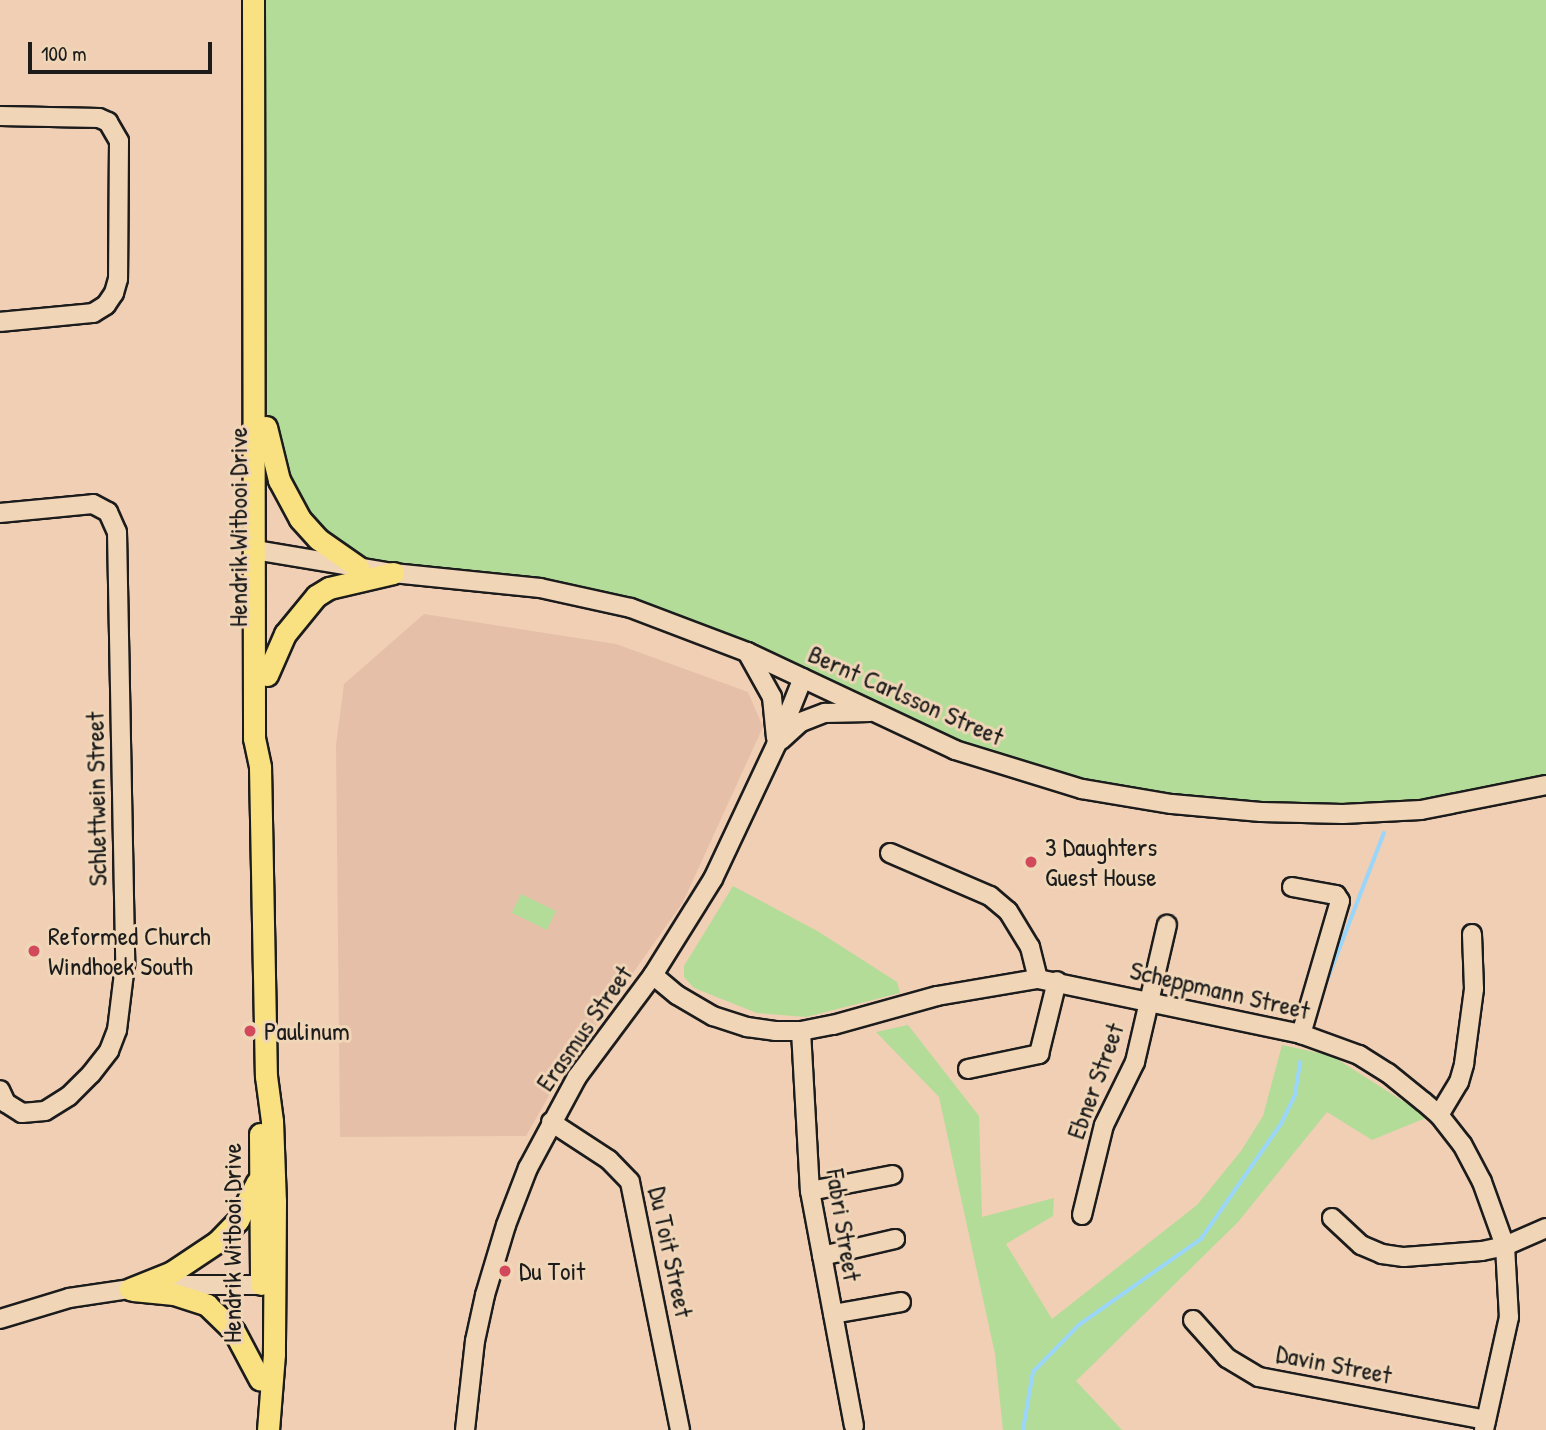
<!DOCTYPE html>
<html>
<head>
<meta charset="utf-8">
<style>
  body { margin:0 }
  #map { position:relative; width:1546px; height:1430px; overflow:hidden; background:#f0cfb4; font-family:"Patrick Hand",sans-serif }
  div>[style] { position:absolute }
  .built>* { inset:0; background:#e6bfa9 }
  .green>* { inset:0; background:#b3dc98; transform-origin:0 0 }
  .stream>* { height:3.5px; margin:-1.75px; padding:0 1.75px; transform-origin:1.75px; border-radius:1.75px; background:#9ad5fa }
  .roads { filter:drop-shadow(2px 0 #1c1c1c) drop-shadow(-2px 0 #1c1c1c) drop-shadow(0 2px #1c1c1c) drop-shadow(0 -2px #1c1c1c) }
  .minor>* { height:18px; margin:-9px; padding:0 9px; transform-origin:9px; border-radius:9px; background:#f0d5b7 }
  .major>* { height:21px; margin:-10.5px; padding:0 10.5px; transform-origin:10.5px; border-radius:10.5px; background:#f9e181 }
  .dots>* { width:19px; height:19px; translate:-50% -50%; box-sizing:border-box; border:4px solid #f0d5b7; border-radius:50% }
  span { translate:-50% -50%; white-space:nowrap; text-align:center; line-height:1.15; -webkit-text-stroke:6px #f0d5b7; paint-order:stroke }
  .street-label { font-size:26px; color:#1c1c1c }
  .poi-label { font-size:26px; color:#1c1c1c }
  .left { translate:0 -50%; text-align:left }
  .scale { position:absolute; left:28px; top:42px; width:184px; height:32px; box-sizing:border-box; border:4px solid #1c1c1c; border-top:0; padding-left:9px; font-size:21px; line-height:24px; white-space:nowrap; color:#1c1c1c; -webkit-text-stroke:5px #f0d5b7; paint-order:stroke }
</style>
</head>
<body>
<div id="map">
  <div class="built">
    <div style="clip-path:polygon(424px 614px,616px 644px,748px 692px,763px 727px,683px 902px,559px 1078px,526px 1136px,340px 1137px,336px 745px,344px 684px)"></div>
  </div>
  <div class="green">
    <div style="clip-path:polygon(253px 0,1546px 0,1546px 785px,1421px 810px,1261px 812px,1019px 772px,631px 608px,358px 567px,300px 519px,266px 427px,260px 313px)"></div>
    <div style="clip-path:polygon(733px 886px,819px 932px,897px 982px,900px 993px,806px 1017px,757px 1013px,694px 988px,684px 977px,684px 966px)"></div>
    <div style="left:521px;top:894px;width:39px;height:21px;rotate:26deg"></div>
    <div style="clip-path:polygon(908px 1025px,979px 1116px,982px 1217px,1054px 1198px,1053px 1216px,1006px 1244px,1052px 1319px,1197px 1205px,1241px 1151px,1263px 1116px,1282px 1045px,1332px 1056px,1428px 1117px,1372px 1140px,1327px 1112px,1238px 1222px,1076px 1381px,1122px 1430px,1003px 1430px,995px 1354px,939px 1097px,876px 1032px)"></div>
  </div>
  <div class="stream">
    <div style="left:1323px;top:991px;width:169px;rotate:-68.9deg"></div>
    <div style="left:1023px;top:1430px;width:59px;rotate:-80.2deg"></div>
    <div style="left:1033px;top:1372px;width:66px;rotate:-45.6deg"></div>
    <div style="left:1079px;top:1325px;width:149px;rotate:-35.2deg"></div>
    <div style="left:1201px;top:1239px;width:140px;rotate:-55.2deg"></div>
    <div style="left:1281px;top:1124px;width:32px;rotate:-64deg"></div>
    <div style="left:1295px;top:1095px;width:33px;rotate:-81deg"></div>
  </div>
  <div class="roads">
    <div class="minor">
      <div style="left:0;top:116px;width:99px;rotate:1.2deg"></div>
      <div style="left:99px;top:118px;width:10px;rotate:24deg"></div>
      <div style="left:108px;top:122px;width:22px;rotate:60deg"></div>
      <div style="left:119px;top:141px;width:138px;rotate:90.4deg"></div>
      <div style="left:118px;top:279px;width:15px;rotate:106deg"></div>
      <div style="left:114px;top:293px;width:14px;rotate:124deg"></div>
      <div style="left:106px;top:305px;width:15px;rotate:148deg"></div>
      <div style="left:93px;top:313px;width:93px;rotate:174.5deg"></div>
      <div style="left:0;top:513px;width:93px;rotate:-5.5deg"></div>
      <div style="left:93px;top:504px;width:17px;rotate:28deg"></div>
      <div style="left:108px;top:512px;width:22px;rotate:66deg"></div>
      <div style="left:117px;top:532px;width:433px;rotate:88.9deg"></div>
      <div style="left:125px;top:965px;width:65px;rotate:97deg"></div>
      <div style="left:117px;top:1030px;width:22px;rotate:111deg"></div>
      <div style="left:109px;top:1051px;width:29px;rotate:128deg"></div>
      <div style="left:91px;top:1074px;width:31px;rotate:135deg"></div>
      <div style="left:69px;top:1096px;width:28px;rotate:148deg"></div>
      <div style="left:45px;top:1111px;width:23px;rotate:175deg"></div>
      <div style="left:22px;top:1113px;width:19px;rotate:-148deg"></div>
      <div style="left:6px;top:1103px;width:14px;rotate:-115deg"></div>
      <div style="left:255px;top:550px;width:140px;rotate:9.5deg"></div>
      <div style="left:393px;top:573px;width:148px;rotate:5.8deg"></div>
      <div style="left:540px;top:588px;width:93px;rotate:12.4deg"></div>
      <div style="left:631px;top:608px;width:124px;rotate:20.8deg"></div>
      <div style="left:747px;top:652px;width:230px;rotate:25.2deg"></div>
      <div style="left:955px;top:750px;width:133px;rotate:17.1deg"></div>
      <div style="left:1082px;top:789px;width:91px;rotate:9.5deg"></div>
      <div style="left:1172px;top:804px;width:89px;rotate:5.1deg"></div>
      <div style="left:1261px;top:812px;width:82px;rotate:1.4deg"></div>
      <div style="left:1343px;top:814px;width:78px;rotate:-2.9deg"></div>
      <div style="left:1421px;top:810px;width:127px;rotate:-11.3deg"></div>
      <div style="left:747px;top:652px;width:51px;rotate:60.9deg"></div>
      <div style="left:772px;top:697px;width:41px;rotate:84.4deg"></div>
      <div style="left:781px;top:740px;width:27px;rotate:-42deg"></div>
      <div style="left:801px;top:722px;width:26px;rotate:-21deg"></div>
      <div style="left:825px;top:713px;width:45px;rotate:-1.3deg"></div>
      <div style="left:890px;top:853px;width:109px;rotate:23.3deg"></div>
      <div style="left:990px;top:896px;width:23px;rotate:40deg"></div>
      <div style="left:1008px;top:911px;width:42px;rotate:58.6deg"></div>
      <div style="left:1030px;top:947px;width:33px;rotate:76deg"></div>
      <div style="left:1292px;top:887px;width:45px;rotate:10.3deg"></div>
      <div style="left:1336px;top:895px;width:7px;rotate:56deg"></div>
      <div style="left:1340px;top:901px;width:139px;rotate:106.3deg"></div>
      <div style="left:653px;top:975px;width:31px;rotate:40deg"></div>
      <div style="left:677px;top:995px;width:42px;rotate:30.3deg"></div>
      <div style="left:713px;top:1016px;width:36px;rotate:18deg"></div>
      <div style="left:747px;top:1027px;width:28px;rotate:8deg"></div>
      <div style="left:775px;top:1031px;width:26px"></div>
      <div style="left:801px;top:1031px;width:33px;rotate:-11deg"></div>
      <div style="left:833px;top:1025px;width:108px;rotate:-15.6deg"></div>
      <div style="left:937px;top:996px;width:102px;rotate:-9.6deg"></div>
      <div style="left:1038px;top:979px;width:269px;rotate:11.8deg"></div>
      <div style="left:1301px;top:1034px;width:62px;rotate:19.9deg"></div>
      <div style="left:1359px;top:1055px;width:34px;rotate:32deg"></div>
      <div style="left:1388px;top:1073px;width:46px;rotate:38.9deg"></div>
      <div style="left:1424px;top:1102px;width:20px;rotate:41deg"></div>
      <div style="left:1439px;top:1115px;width:37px;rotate:52deg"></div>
      <div style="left:1462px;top:1144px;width:43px;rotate:62.2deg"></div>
      <div style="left:1482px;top:1182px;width:68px;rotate:70.2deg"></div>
      <div style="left:1505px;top:1246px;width:71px;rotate:86.8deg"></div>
      <div style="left:1509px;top:1317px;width:116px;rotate:102.5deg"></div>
      <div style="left:801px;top:1031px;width:160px;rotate:86.8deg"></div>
      <div style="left:810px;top:1191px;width:239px;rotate:79.4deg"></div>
      <div style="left:968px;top:1069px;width:73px;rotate:-11.9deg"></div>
      <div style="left:1039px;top:1054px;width:75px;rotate:-76.1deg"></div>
      <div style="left:1439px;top:1115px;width:39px;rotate:-59deg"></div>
      <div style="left:1459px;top:1082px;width:19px;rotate:-74deg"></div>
      <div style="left:1464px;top:1064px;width:76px;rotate:-82.4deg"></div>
      <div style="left:1474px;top:989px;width:55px;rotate:-92.1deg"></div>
      <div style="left:551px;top:1122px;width:69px;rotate:33.2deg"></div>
      <div style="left:609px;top:1160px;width:30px;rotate:46deg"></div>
      <div style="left:630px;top:1182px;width:253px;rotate:78.6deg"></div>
      <div style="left:810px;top:1191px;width:84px;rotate:-11deg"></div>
      <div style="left:1082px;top:1215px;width:93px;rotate:-76.3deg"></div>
      <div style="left:1104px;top:1125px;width:70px;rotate:-63.8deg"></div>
      <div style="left:1135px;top:1062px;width:141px;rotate:-76.9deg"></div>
      <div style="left:1332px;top:1218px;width:40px;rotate:43deg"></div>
      <div style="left:1361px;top:1245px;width:23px;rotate:23deg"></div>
      <div style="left:1382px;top:1254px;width:22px;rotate:8deg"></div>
      <div style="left:1404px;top:1257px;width:78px;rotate:-4.4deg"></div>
      <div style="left:1482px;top:1251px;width:24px;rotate:-12deg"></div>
      <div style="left:1505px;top:1246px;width:45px;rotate:-23.7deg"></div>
      <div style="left:822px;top:1256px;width:75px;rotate:-13.1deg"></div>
      <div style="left:833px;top:1314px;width:69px;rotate:-10deg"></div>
      <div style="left:0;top:1319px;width:72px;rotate:-16.9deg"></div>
      <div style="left:69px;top:1298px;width:62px;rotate:-8.4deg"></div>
      <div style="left:130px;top:1289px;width:43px;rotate:-5.3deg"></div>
      <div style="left:173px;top:1285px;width:99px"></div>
      <div style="left:1193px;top:1320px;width:51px;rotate:48.2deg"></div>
      <div style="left:1227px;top:1358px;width:37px;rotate:31deg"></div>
      <div style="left:1259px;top:1377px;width:231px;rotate:10.7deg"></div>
      <div style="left:465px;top:1430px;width:90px;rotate:-83.6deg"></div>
      <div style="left:475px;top:1341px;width:47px;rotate:-77.7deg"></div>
      <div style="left:485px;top:1295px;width:73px;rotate:-73.3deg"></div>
      <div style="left:506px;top:1225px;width:61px;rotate:-68.9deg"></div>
      <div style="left:528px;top:1168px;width:103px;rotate:-61.7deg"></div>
      <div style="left:577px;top:1077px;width:127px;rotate:-53.3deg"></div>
      <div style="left:653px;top:975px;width:113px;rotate:-58deg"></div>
      <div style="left:713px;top:879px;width:148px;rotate:-64.8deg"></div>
      <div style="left:776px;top:745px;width:72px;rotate:-68.1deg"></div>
    </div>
    <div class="major">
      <div style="left:253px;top:0;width:738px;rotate:89.92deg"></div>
      <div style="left:254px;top:738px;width:30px;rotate:78deg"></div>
      <div style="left:260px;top:767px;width:309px;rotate:88.9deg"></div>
      <div style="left:266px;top:1076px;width:45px;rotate:82.4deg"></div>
      <div style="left:272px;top:1121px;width:80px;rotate:87.9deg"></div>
      <div style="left:275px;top:1201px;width:153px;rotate:90.4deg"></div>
      <div style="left:274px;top:1354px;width:76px;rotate:94.5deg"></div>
      <div style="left:266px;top:427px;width:55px;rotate:76.2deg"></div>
      <div style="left:279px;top:480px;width:44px;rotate:61.7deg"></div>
      <div style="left:300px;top:519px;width:27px;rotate:48deg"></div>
      <div style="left:318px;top:539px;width:49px;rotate:35deg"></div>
      <div style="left:267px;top:675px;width:45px;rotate:-66.3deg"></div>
      <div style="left:285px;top:634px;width:49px;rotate:-50.8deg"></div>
      <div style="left:316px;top:596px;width:15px;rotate:-32deg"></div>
      <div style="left:329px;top:588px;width:66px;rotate:-13.2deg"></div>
      <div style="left:260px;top:1134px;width:150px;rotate:89.6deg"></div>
      <div style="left:130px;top:1289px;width:45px;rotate:-22deg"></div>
      <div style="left:172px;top:1272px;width:54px;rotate:-33.7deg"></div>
      <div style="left:217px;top:1242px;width:30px;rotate:-46deg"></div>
      <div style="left:238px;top:1220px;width:42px;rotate:-63.4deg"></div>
      <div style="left:133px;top:1290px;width:41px;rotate:5.6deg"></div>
      <div style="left:174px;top:1294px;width:35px;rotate:18deg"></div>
      <div style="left:207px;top:1305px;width:37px;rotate:44deg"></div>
      <div style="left:234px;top:1331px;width:55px;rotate:62deg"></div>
    </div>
  </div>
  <div class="dots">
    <div style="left:1031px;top:862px;background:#d1495b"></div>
    <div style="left:34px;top:951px;background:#d1495b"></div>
    <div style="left:250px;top:1031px;background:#d1495b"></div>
    <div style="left:505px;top:1271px;background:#d1495b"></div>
  </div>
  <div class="street-label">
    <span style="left:238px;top:527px;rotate:-90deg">Hendrik Witbooi Drive</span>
    <span style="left:906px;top:695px;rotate:24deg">Bernt Carlsson Street</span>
    <span style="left:96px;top:799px;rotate:-91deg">Schlettwein Street</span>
    <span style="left:1220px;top:990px;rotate:13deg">Scheppmann Street</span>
    <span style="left:584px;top:1028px;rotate:-55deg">Erasmus Street</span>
    <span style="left:1095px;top:1081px;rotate:-70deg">Ebner Street</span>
    <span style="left:844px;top:1225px;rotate:81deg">Fabri Street</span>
    <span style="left:232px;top:1243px;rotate:-90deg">Hendrik Witbooi Drive</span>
    <span style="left:671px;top:1252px;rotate:78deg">Du Toit Street</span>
    <span style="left:1334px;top:1364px;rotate:11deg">Davin Street</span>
  </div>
  <div class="poi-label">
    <span class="left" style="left:1045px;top:862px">3 Daughters<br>Guest House</span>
    <span class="left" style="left:48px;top:951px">Reformed Church<br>Windhoek South</span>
    <span class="left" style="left:264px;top:1031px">Paulinum</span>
    <span class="left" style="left:519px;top:1271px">Du Toit</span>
  </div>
  <div class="scale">100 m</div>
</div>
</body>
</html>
